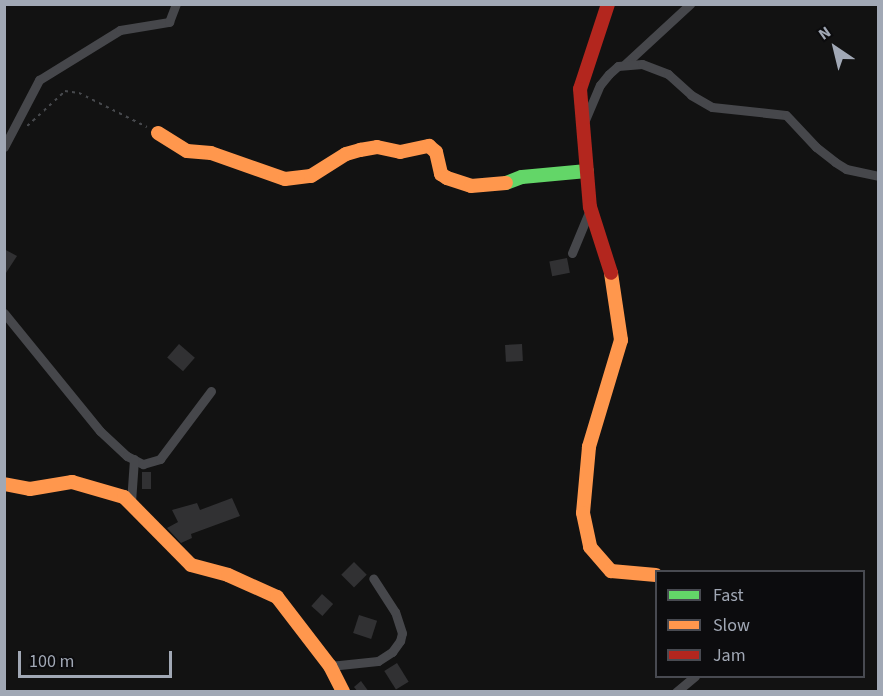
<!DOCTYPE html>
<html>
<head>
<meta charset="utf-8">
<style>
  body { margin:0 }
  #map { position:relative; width:883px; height:696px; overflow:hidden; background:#121212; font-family:"Source Sans 3",sans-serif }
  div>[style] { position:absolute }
  .building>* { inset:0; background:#313133; transform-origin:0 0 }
  .path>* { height:1.5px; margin-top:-0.75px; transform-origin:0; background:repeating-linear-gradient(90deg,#47494d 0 3px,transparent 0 7.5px) }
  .street>* { height:9px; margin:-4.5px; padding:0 4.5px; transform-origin:4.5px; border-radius:4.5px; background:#46474b }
  .fast>* { height:14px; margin:-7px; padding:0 7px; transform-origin:7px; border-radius:7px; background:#63d668 }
  .slow>* { height:14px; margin:-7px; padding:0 7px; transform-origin:7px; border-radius:7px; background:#ff974d }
  .jam>* { height:14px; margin:-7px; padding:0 7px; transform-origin:7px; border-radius:7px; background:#b3261e }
  span { translate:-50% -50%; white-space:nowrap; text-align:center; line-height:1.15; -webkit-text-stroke:6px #0c0c0e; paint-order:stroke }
  .frame { position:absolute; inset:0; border:6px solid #a1a8b5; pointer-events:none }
  .legend { position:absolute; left:655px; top:570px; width:210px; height:108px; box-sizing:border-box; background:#0c0c0e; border:2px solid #484a51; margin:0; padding:8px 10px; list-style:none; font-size:18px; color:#a1a8b5 }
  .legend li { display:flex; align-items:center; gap:12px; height:30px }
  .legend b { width:30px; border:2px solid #484a51 }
  .north { position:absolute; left:805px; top:18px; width:60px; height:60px; -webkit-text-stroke:4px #0c0c0e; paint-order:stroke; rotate:325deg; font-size:16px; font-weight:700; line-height:24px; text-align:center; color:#a1a8b5 }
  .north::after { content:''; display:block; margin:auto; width:21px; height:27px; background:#a1a8b5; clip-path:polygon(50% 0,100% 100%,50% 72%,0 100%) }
  .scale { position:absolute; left:18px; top:651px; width:154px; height:27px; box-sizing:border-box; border:3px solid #a1a8b5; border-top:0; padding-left:8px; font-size:18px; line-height:21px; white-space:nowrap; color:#a1a8b5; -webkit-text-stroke:4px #0c0c0e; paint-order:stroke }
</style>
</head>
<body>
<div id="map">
  <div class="building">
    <div style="clip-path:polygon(4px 249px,17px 256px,4px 276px)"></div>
    <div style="left:567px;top:258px;width:15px;height:18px;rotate:79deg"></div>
    <div style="left:179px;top:344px;width:21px;height:18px;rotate:41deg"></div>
    <div style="left:522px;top:344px;width:17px;height:17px;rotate:87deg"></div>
    <div style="left:142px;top:472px;width:9px;height:17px"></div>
    <div style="clip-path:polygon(232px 498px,240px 516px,191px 534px,192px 538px,181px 543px,167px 528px,178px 522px,172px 510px,197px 503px,200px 510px)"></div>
    <div style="left:354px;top:562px;width:18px;height:18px;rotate:45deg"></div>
    <div style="left:322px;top:594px;width:15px;height:16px;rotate:42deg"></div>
    <div style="left:359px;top:615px;width:19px;height:19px;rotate:18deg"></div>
    <div style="left:397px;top:663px;width:22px;height:15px;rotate:58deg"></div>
    <div style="clip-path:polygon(361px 681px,369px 692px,358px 692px,354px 687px)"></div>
  </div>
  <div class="path">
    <div style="left:27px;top:126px;width:52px;rotate:-42.6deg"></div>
    <div style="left:65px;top:91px;width:14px;rotate:8deg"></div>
    <div style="left:79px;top:93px;width:76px;rotate:26.6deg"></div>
  </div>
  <div class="street">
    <div style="left:624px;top:65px;width:90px;rotate:-42.7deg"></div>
    <div style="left:585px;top:120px;width:38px;rotate:-67deg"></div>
    <div style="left:600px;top:85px;width:14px;rotate:-51deg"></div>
    <div style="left:609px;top:74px;width:12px;rotate:-42deg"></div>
    <div style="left:618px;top:66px;width:24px;rotate:-5deg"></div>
    <div style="left:642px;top:64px;width:28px;rotate:21deg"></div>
    <div style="left:668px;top:74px;width:31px;rotate:42deg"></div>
    <div style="left:691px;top:95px;width:24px;rotate:30deg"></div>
    <div style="left:712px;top:107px;width:74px;rotate:6.2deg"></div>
    <div style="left:786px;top:115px;width:44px;rotate:46.8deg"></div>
    <div style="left:816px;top:147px;width:24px;rotate:38deg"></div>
    <div style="left:835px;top:162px;width:13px;rotate:32deg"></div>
    <div style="left:846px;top:169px;width:33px;rotate:12deg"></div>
    <div style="left:4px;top:147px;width:76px;rotate:-62.4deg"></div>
    <div style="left:39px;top:80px;width:95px;rotate:-31.7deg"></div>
    <div style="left:120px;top:30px;width:50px;rotate:-9.3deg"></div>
    <div style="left:169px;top:22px;width:19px;rotate:-69deg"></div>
    <div style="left:572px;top:253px;width:44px;rotate:-67.5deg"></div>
    <div style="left:4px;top:313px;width:152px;rotate:50.9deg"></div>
    <div style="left:100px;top:431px;width:37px;rotate:43deg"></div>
    <div style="left:127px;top:456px;width:18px;rotate:27deg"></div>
    <div style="left:143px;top:464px;width:18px;rotate:-16deg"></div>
    <div style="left:160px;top:459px;width:85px;rotate:-53.1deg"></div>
    <div style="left:131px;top:502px;width:43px;rotate:-86deg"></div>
    <div style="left:330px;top:666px;width:48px;rotate:-5.9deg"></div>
    <div style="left:378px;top:661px;width:17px;rotate:-33deg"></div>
    <div style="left:392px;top:652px;width:14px;rotate:-54deg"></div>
    <div style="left:400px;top:641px;width:8px;rotate:-76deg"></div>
    <div style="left:402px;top:633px;width:22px;rotate:-108deg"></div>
    <div style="left:395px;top:612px;width:40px;rotate:-122.9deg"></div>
    <div style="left:676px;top:692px;width:25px;rotate:-40deg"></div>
  </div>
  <div class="fast">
    <div style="left:506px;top:183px;width:17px;rotate:-21deg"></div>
    <div style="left:522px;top:177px;width:65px;rotate:-5.3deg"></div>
  </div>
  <div class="slow">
    <div style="left:158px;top:133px;width:34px;rotate:32deg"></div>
    <div style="left:187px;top:151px;width:24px;rotate:5deg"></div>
    <div style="left:211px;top:153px;width:78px;rotate:19.4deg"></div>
    <div style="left:285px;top:179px;width:26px;rotate:-7deg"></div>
    <div style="left:311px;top:176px;width:41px;rotate:-32.2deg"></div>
    <div style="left:346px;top:154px;width:15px;rotate:-16deg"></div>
    <div style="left:360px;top:150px;width:17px;rotate:-10deg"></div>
    <div style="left:377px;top:147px;width:24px;rotate:12deg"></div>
    <div style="left:400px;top:152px;width:30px;rotate:-12deg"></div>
    <div style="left:429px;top:146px;width:9px;rotate:41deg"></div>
    <div style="left:436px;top:152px;width:23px;rotate:77deg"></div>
    <div style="left:441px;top:174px;width:7px;rotate:34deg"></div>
    <div style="left:447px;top:178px;width:25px;rotate:18deg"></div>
    <div style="left:471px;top:186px;width:35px;rotate:-5deg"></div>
    <div style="left:611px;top:273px;width:68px;rotate:81.5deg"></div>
    <div style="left:621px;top:340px;width:112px;rotate:106.7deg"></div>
    <div style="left:589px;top:447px;width:66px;rotate:95.2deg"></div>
    <div style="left:583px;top:513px;width:35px;rotate:78deg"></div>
    <div style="left:590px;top:547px;width:32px;rotate:49deg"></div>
    <div style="left:611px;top:571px;width:45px;rotate:5.1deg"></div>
    <div style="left:4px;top:484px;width:26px;rotate:11deg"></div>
    <div style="left:30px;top:489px;width:43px;rotate:-9.5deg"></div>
    <div style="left:72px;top:482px;width:54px;rotate:16.1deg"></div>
    <div style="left:124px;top:497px;width:95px;rotate:45.4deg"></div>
    <div style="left:191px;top:565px;width:38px;rotate:15deg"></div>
    <div style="left:228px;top:575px;width:54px;rotate:24.2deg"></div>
    <div style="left:277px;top:597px;width:87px;rotate:52.5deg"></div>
    <div style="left:330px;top:666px;width:29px;rotate:63deg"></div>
  </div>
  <div class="jam">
    <div style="left:608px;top:4px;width:89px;rotate:108.2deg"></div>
    <div style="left:580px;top:89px;width:118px;rotate:85.2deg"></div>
    <div style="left:590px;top:207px;width:69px;rotate:72.3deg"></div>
  </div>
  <div class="frame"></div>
  <ul class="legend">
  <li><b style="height:8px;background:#63d668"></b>Fast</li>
  <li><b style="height:8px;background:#ff974d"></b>Slow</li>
  <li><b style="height:8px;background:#b3261e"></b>Jam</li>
  </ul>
  <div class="north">N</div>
  <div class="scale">100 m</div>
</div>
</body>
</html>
